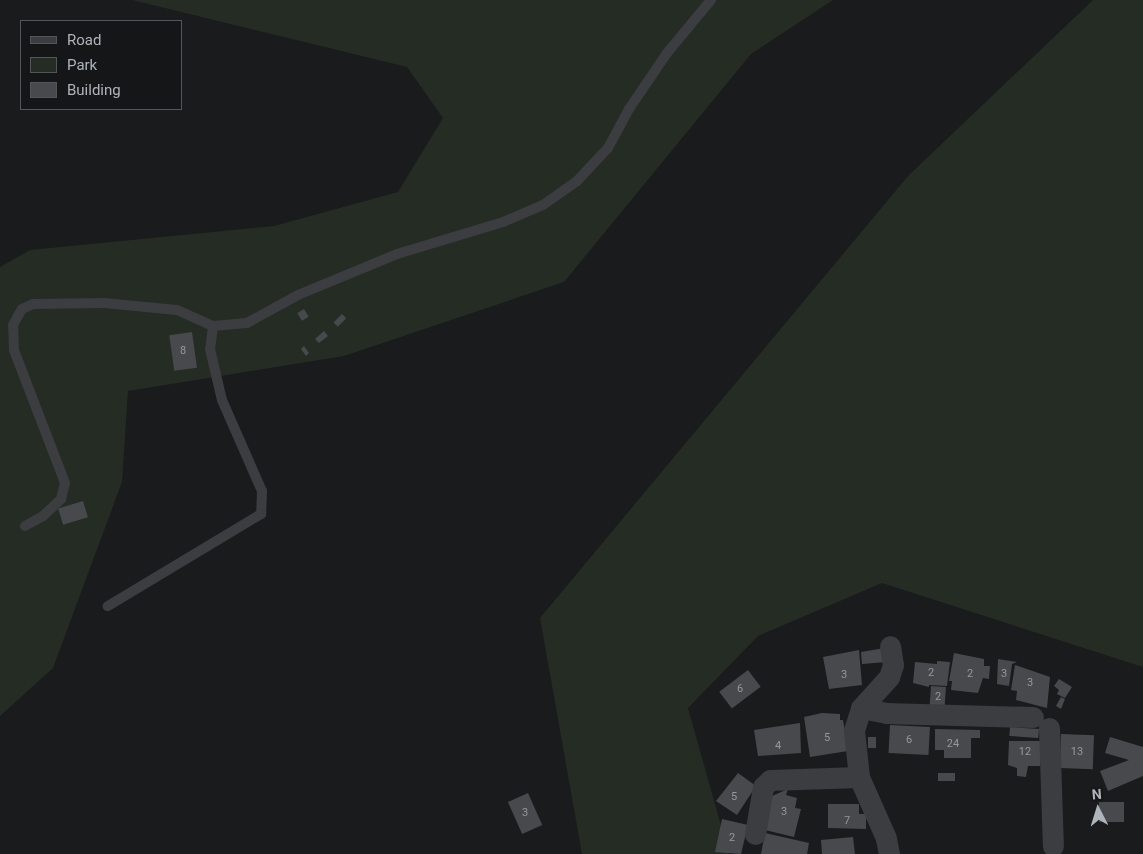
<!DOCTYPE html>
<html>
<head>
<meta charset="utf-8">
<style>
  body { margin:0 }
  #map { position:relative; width:1143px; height:854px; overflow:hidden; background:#1a1b1c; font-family:Roboto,sans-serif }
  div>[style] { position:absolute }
  .green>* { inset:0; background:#242c24 }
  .building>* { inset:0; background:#47494c; transform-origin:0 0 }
  .lane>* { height:10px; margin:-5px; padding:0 5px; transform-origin:5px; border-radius:5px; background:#3b3d41 }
  .street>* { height:21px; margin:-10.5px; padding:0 10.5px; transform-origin:10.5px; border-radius:10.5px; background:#3b3d41 }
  span { translate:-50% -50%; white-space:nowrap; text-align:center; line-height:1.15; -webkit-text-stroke:5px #151617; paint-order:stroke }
  .number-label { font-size:11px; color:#94999f }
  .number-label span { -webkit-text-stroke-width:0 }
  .legend { position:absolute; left:20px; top:20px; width:162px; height:90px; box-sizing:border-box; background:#151617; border:1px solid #525559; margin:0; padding:6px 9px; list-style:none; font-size:15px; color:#aeb4bb }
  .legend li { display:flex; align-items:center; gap:10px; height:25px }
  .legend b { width:25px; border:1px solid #525559 }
  .north { position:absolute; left:1073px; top:784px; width:50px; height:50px; -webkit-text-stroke:4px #151617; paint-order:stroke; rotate:355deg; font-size:14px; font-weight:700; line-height:20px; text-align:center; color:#aeb4bb }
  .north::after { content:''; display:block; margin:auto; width:18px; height:22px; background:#aeb4bb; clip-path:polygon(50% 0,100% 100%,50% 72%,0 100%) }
</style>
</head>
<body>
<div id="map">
  <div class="green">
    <div style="clip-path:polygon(132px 0,833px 0,751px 54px,564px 282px,344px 356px,128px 391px,122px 482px,53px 668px,0 716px,0 267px,30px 250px,274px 226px,398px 192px,443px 118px,407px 67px)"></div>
    <div style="clip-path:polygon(1093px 0,1143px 0,1143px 667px,882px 583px,758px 636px,688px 708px,729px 854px,582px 854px,540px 618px,908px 176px)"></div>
  </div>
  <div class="building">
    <div style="left:304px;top:309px;width:9px;height:8px;rotate:58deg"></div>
    <div style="left:342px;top:314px;width:6px;height:12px;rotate:45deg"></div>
    <div style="clip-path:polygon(324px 331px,328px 336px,319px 343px,315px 339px)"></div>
    <div style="left:192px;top:332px;width:36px;height:23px;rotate:82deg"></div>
    <div style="clip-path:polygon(304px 346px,309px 353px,306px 356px,301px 349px)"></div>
    <div style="left:83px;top:501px;width:17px;height:26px;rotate:73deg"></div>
    <div style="clip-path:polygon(885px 648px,887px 662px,862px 664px,861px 652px)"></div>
    <div style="clip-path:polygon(859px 650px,862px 685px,829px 689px,823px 657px)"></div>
    <div style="clip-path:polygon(954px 653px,984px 659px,984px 666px,990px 666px,989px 679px,983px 678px,978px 693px,951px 690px,952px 681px,949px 681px)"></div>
    <div style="clip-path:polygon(998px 659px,1017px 662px,1012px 664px,1009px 686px,997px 684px)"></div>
    <div style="clip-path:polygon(937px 661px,950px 662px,947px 686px,929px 685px,929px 687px,913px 683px,915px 662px,937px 664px)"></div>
    <div style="clip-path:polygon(1015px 665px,1050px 677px,1047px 708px,1016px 700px,1017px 691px,1011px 690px)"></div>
    <div style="left:748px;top:670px;width:21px;height:36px;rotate:53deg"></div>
    <div style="clip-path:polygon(1059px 679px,1072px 687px,1065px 698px,1057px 694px,1059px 690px,1054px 686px)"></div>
    <div style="left:931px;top:686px;width:15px;height:21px;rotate:4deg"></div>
    <div style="clip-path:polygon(1061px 697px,1065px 699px,1061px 709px,1056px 706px)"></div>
    <div style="clip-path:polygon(822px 713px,840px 714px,840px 720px,843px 720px,848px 751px,810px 757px,804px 717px)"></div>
    <div style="clip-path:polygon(800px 723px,801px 753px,758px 756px,754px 730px)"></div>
    <div style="left:890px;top:725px;width:40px;height:28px;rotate:3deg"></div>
    <div style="left:1010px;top:727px;width:29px;height:9px;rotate:4deg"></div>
    <div style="clip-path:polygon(935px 729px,980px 730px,980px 738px,971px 738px,971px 758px,944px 758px,944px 750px,935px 750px)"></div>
    <div style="left:1061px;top:734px;width:33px;height:34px;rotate:2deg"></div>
    <div style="left:868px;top:737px;width:8px;height:11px"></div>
    <div style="clip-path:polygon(1110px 737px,1143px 747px,1143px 776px,1108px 791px,1100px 771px,1129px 760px,1105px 753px)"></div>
    <div style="clip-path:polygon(1009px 741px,1042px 741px,1040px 766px,1028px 766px,1026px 777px,1017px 776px,1017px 768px,1008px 765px)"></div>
    <div style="clip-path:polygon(738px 773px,756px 786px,737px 815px,716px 801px)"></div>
    <div style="left:938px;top:773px;width:17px;height:8px"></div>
    <div style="clip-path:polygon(788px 789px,786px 795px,797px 798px,795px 808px,801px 809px,794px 837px,765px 830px,772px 796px)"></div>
    <div style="left:528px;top:793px;width:35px;height:22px;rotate:66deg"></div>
    <div style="left:1099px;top:802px;width:25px;height:20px"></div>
    <div style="clip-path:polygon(828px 804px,859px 804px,859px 814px,866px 814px,866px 829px,828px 828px)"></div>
    <div style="clip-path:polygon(722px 819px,748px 825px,741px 854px,715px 852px)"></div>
    <div style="clip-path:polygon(765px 833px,809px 843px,807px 854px,761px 854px)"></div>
    <div style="clip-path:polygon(853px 837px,855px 854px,822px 854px,821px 840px)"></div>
  </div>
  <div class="lane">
    <div style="left:213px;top:326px;width:34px;rotate:-5deg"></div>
    <div style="left:247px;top:323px;width:58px;rotate:-28.8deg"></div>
    <div style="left:298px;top:295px;width:107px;rotate:-22.5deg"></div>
    <div style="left:397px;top:254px;width:111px;rotate:-16.8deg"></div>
    <div style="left:503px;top:222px;width:43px;rotate:-23deg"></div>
    <div style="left:543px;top:205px;width:42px;rotate:-35.2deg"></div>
    <div style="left:577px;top:181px;width:45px;rotate:-46.8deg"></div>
    <div style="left:608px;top:148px;width:44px;rotate:-61.7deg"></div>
    <div style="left:629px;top:109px;width:68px;rotate:-55.8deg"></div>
    <div style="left:667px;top:53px;width:69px;rotate:-50.3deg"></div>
    <div style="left:25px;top:526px;width:21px;rotate:-29deg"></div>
    <div style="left:43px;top:516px;width:25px;rotate:-43deg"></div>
    <div style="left:61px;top:499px;width:16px;rotate:-76deg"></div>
    <div style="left:65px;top:483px;width:142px;rotate:-111deg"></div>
    <div style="left:14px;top:350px;width:25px;rotate:-92deg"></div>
    <div style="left:13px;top:325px;width:18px;rotate:-61deg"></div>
    <div style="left:22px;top:309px;width:12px;rotate:-24deg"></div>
    <div style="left:33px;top:304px;width:71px;rotate:-0.8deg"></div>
    <div style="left:104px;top:303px;width:73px;rotate:5.5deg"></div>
    <div style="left:177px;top:310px;width:39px;rotate:24deg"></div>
    <div style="left:213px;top:326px;width:23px;rotate:97deg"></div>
    <div style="left:210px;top:349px;width:52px;rotate:76.8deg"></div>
    <div style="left:222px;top:400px;width:99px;rotate:66.3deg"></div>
    <div style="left:262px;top:491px;width:23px;rotate:92deg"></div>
    <div style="left:261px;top:514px;width:179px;rotate:149deg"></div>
  </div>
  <div class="street">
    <div style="left:861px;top:708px;width:25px;rotate:11deg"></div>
    <div style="left:886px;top:713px;width:147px;rotate:1.6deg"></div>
    <div style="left:1049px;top:728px;width:118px;rotate:88.1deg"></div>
    <div style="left:755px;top:834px;width:48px;rotate:-80.3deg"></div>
    <div style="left:763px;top:787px;width:10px;rotate:-45deg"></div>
    <div style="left:770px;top:780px;width:89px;rotate:-1.9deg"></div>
    <div style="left:889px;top:854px;width:16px;rotate:-101deg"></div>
    <div style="left:886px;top:838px;width:67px;rotate:-113.9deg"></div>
    <div style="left:859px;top:777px;width:47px;rotate:-96.1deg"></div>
    <div style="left:854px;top:730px;width:23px;rotate:-72deg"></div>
    <div style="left:861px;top:708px;width:42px;rotate:-47.9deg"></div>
    <div style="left:889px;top:677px;width:13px;rotate:-72deg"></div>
    <div style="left:893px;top:665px;width:19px;rotate:-99deg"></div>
  </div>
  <div class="number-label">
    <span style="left:183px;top:351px">8</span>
    <span style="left:931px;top:673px">2</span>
    <span style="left:970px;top:674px">2</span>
    <span style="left:1004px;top:674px">3</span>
    <span style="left:844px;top:675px">3</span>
    <span style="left:1030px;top:683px">3</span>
    <span style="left:740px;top:689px">6</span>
    <span style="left:938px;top:697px">2</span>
    <span style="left:827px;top:738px">5</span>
    <span style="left:909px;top:740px">6</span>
    <span style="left:953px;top:744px">24</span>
    <span style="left:778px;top:746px">4</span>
    <span style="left:1025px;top:752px">12</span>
    <span style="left:1077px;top:752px">13</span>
    <span style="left:734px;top:797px">5</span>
    <span style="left:784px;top:812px">3</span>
    <span style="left:525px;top:813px">3</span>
    <span style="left:847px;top:821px">7</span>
    <span style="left:732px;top:838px">2</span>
  </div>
  <ul class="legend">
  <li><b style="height:6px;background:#3b3d41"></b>Road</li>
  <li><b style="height:14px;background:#242c24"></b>Park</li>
  <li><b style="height:14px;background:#47494c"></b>Building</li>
  </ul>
  <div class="north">N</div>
</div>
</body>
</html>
